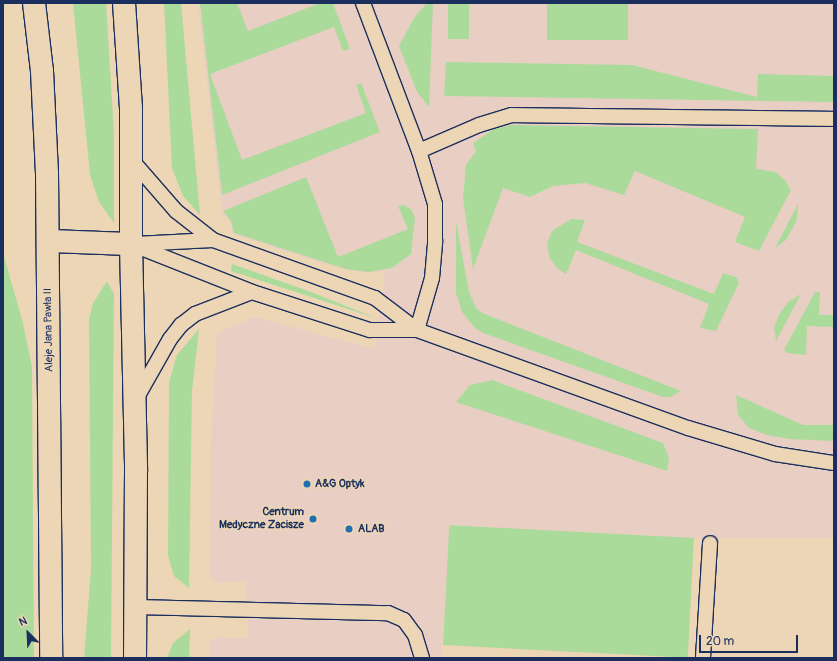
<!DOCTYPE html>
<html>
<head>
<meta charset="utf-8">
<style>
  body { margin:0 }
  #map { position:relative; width:837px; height:661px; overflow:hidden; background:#edd6b6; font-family:Pangolin,sans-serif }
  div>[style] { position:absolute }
  .built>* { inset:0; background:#e9cec4 }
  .green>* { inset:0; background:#abdb9b; transform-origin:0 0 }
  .roads { filter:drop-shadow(1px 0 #1b2f5e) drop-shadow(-1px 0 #1b2f5e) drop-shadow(0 1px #1b2f5e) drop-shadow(0 -1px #1b2f5e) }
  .lane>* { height:14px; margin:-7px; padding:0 7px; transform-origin:7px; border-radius:7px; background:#edd6b6 }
  .highway>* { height:22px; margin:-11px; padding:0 11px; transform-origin:11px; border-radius:11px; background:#edd6b6 }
  .dots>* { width:11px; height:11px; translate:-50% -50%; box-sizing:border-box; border:2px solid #edd6b6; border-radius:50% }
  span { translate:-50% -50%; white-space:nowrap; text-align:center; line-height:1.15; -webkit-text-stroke:3px #edd6b6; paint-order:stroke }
  .street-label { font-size:11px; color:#1b2f5e }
  .poi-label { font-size:11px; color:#1b2f5e; font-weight:700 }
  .left { translate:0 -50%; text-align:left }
  .right { translate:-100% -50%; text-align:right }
  .frame { position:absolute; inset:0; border:4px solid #1b2f5e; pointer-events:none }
  .north { position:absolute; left:8px; top:613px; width:40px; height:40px; -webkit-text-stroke:3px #edd6b6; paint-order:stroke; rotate:336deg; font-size:11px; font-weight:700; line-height:16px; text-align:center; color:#1b2f5e }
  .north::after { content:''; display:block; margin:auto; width:14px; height:18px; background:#1b2f5e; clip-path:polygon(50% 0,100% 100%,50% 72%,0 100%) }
  .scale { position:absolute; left:699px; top:635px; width:99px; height:18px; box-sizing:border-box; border:2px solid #1b2f5e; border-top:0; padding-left:5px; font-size:12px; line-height:14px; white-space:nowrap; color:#1b2f5e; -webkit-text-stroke:3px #edd6b6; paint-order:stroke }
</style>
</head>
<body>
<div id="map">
  <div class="built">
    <div style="clip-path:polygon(198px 3px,834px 3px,834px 538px,450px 539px,441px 658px,209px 658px,209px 641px,217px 637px,248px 638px,246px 581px,217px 583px,210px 577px,211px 443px,217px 333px,254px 317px,375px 349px,385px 271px,369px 273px,345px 270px,233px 234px,230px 222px,222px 213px)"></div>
  </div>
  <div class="green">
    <div style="clip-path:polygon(73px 3px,106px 3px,114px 133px,114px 223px,99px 202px,90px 175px)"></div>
    <div style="clip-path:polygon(164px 3px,181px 3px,200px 215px,183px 196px,172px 168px)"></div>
    <div style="clip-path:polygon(200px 3px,237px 3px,248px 31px,320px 3px,333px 3px,350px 49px,343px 51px,334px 27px,210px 74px,242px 160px,366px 113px,356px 85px,361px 83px,380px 132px,222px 195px)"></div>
    <div style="clip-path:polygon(427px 3px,433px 3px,429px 107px,417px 92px,399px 46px,414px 18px)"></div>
    <div style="left:448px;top:3px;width:21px;height:36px"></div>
    <div style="left:547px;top:3px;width:81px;height:37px"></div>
    <div style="clip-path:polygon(446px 62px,632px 65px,757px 97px,758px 74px,834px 76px,834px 102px,444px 96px)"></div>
    <div style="clip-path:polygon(511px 125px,758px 129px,756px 169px,775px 172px,785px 180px,791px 190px,759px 251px,735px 242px,745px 217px,635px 171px,624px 195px,585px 183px,553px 186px,530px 197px,503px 188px,473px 269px,463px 198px,466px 165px,476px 151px,473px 143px,494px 129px)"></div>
    <div style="clip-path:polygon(306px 177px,338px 257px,408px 229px,398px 206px,404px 205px,411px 209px,415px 218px,411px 254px,392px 268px,369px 272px,346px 269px,234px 233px,231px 221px,223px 211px)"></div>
    <div style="clip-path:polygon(798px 204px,797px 220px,786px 240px,775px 248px)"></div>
    <div style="clip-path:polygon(571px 219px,585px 220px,577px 242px,714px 294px,723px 273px,736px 277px,739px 283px,716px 331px,700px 328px,709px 304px,576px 250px,566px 274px,557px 268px,549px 257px,547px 243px,552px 231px)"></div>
    <div style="clip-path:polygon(456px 221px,469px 292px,476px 308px,482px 313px,681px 391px,670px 397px,663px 397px,483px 333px,475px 328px,462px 312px,456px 293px)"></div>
    <div style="clip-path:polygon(3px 253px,23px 323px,32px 367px,34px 658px,3px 658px)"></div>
    <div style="clip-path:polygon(232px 264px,311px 292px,376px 318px,231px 271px)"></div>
    <div style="clip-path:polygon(107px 281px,114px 294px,111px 658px,84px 658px,91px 569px,89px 320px,93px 303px)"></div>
    <div style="clip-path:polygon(815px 292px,820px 292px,819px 315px,834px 315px,834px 327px,807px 326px,806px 355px,788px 353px,784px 350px)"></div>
    <div style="clip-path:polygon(801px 294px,776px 341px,774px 328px,779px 315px,788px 302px)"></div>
    <div style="clip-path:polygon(199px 329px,192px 391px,189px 588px,174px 576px,168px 556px,169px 382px,177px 355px)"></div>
    <div style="clip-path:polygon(492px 380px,663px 443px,669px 458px,667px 471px,456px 402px,470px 385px)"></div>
    <div style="clip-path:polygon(736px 395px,803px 425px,834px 425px,834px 441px,789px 439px,767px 435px,749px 428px,738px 415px)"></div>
    <div style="left:694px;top:538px;width:120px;height:245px;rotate:93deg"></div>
    <div style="clip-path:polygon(190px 629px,189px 658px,167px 658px,173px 643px)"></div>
  </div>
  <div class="roads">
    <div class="lane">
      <div style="left:363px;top:3px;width:158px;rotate:69.3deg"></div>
      <div style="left:130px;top:158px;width:70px;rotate:49deg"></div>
      <div style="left:176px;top:211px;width:47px;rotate:38.1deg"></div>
      <div style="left:213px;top:240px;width:172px;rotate:19.7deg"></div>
      <div style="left:375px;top:298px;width:53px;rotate:37.3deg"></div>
      <div style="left:417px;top:330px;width:288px;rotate:19.9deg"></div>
      <div style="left:688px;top:428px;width:91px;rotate:16.6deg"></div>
      <div style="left:775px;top:454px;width:60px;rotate:8.7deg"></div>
      <div style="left:131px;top:244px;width:130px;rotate:21.6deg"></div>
      <div style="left:252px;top:292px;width:124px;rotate:17.9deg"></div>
      <div style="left:370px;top:330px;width:47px"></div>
      <div style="left:135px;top:244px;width:78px;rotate:-2.9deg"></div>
      <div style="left:417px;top:330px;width:54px;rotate:-73.9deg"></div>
      <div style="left:432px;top:278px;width:38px;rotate:-85deg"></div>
      <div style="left:435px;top:240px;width:36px;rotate:-90deg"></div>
      <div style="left:435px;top:204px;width:55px;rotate:-106.8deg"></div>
      <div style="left:419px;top:151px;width:65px;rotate:-23.4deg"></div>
      <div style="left:479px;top:125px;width:34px;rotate:-17deg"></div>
      <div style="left:512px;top:115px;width:322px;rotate:0.7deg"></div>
      <div style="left:136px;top:399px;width:69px;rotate:-60.5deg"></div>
      <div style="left:170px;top:339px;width:18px;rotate:-52deg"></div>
      <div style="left:181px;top:325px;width:18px;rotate:-38deg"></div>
      <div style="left:195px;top:314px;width:61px;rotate:-21.1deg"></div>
      <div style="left:136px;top:607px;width:252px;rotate:1.4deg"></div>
      <div style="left:388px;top:613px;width:17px;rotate:24deg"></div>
      <div style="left:404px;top:620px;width:19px;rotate:54deg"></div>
      <div style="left:415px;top:635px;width:24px;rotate:73deg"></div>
      <div style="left:703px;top:658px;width:115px;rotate:-86.5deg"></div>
    </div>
    <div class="highway">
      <div style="left:34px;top:3px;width:68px;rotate:83.3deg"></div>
      <div style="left:42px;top:71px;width:102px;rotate:87.2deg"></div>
      <div style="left:47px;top:173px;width:485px;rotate:89.5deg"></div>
      <div style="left:124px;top:3px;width:105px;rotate:86.2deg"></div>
      <div style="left:131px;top:108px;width:136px;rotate:90deg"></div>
      <div style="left:131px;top:244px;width:227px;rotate:88.7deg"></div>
      <div style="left:136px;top:471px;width:187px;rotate:90.3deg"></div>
      <div style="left:48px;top:241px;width:83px;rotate:2.1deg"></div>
    </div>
  </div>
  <div class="dots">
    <div style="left:307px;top:484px;background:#1f6fb2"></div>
    <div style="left:313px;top:519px;background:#1f6fb2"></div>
    <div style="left:349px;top:529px;background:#1f6fb2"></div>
  </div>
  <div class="street-label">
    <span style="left:49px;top:330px;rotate:-91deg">Aleje Jana Pawła II</span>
  </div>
  <div class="poi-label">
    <span class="left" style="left:315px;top:484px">A&amp;G Optyk</span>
    <span class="right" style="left:304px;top:519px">Centrum<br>Medyczne Zacisze</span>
    <span class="left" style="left:358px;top:529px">ALAB</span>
  </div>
  <div class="frame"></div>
  <div class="north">N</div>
  <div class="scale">20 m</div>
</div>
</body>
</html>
